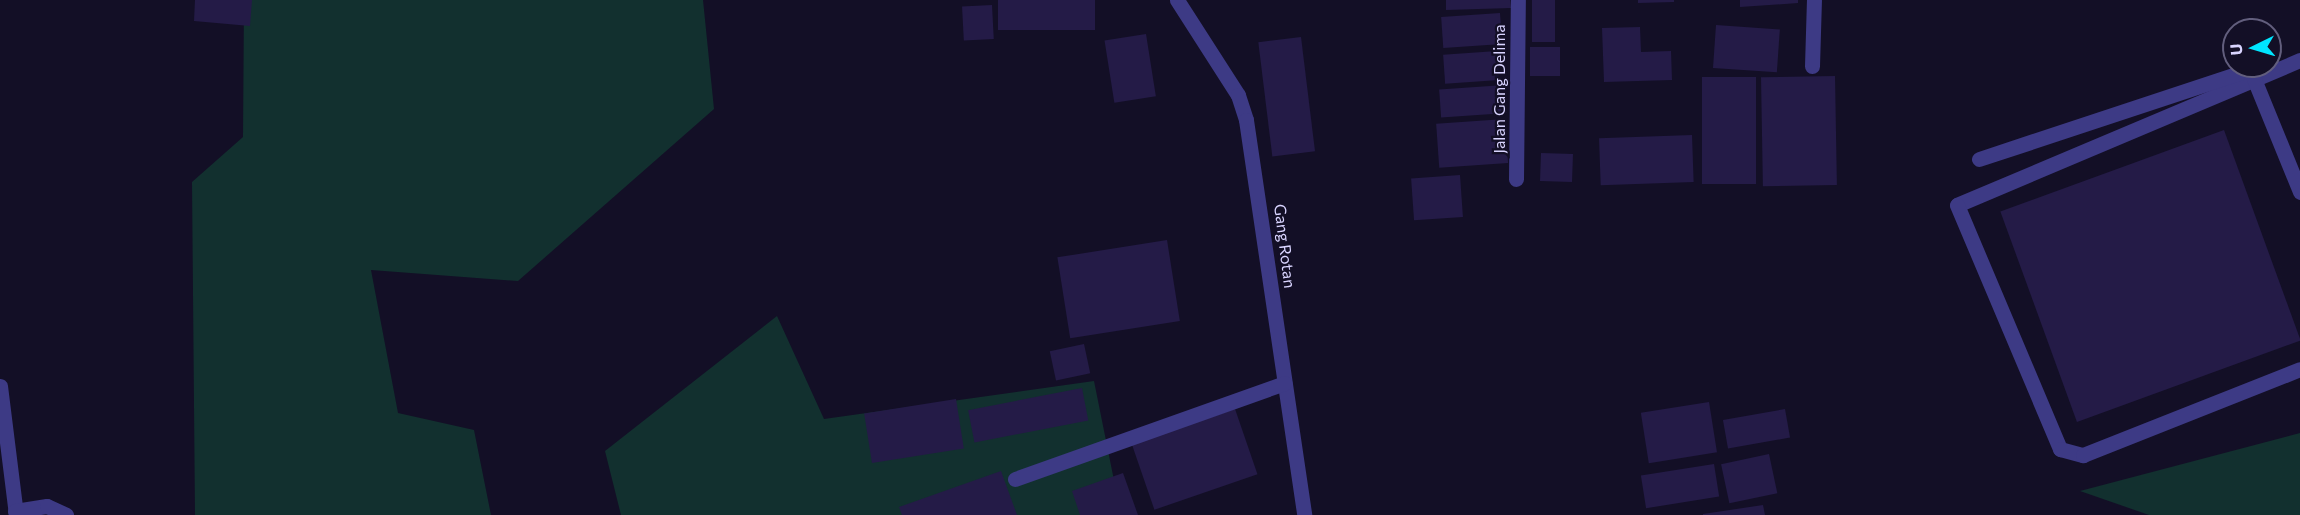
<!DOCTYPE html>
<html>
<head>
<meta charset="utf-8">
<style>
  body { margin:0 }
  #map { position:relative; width:2300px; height:515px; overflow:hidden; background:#130f26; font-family:Commissioner,sans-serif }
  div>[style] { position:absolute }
  .green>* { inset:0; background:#12302f }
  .building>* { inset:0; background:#241b47; transform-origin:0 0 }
  .minor>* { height:15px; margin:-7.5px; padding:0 7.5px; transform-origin:7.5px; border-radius:7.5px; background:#3d3a85 }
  span { translate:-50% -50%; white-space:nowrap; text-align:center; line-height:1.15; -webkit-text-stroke:4.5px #130f26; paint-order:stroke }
  .street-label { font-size:16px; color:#d9d4ff }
  .north { position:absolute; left:2222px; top:18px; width:60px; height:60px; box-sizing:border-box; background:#130f26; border:2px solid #625e7d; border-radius:50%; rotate:265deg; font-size:16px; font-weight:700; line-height:24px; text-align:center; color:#d9d4ff }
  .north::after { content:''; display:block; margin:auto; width:21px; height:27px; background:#00e5ff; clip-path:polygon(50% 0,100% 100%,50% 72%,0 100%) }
</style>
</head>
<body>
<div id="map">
  <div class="green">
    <div style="clip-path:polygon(244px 0,703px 0,714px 109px,518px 281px,371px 270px,398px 413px,474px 430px,491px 515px,195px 515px,192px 182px,243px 137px)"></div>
    <div style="clip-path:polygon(777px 316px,824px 419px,1094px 381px,1121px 515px,621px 515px,605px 451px)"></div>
    <div style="clip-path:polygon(2300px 433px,2300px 515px,2149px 515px,2080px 491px)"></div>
  </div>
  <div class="building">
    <div style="clip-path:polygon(195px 0,252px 0,250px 26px,194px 21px)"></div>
    <div style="left:998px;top:0;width:97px;height:30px"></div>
    <div style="clip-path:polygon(1446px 0,1510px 0,1511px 8px,1446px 10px)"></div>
    <div style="left:1532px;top:0;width:23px;height:42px"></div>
    <div style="clip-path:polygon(1638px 0,1674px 0,1674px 2px,1638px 3px)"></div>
    <div style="clip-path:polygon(1740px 0,1798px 0,1798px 3px,1740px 7px)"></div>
    <div style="left:992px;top:5px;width:34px;height:30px;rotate:87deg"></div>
    <div style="left:1500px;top:13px;width:31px;height:59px;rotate:86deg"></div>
    <div style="left:1716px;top:25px;width:64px;height:43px;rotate:4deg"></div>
    <div style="clip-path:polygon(1640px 27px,1641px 52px,1671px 51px,1672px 80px,1604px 82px,1602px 28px)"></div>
    <div style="left:1146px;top:34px;width:63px;height:42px;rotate:81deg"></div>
    <div style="left:1301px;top:37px;width:115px;height:43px;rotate:83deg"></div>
    <div style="left:1530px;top:47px;width:30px;height:29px"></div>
    <div style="left:1497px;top:51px;width:29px;height:54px;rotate:86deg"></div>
    <div style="left:1835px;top:76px;width:109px;height:74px;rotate:89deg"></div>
    <div style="left:1702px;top:77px;width:54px;height:107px"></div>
    <div style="left:1505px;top:85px;width:28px;height:66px;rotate:86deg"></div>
    <div style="left:1505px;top:119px;width:44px;height:69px;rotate:86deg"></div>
    <div style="left:2224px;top:130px;width:224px;height:238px;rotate:70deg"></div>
    <div style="left:1692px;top:135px;width:47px;height:93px;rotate:88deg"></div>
    <div style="left:1541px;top:153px;width:32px;height:28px;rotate:2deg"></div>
    <div style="left:1460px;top:175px;width:42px;height:49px;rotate:86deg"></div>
    <div style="left:1167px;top:240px;width:82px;height:111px;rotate:81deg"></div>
    <div style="left:1084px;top:344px;width:30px;height:35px;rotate:78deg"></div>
    <div style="left:1082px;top:388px;width:33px;height:116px;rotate:79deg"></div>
    <div style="left:956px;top:399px;width:50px;height:93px;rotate:81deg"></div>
    <div style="left:1709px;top:402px;width:51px;height:69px;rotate:81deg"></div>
    <div style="left:1235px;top:409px;width:69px;height:109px;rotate:71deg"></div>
    <div style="left:1785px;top:409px;width:29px;height:63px;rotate:80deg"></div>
    <div style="left:1769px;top:454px;width:40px;height:49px;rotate:78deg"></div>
    <div style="left:1714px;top:464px;width:33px;height:74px;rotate:81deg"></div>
    <div style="clip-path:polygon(1001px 471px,1017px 515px,902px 515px,899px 507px)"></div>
    <div style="clip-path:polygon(1123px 473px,1138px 515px,1080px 515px,1072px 491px)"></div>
    <div style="clip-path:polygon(1763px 505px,1765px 515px,1703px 515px,1703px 514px)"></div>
  </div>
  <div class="minor">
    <div style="left:1177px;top:0;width:113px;rotate:57.3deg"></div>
    <div style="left:1238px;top:95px;width:26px;rotate:72deg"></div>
    <div style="left:1246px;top:120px;width:399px;rotate:81.6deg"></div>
    <div style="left:2300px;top:60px;width:372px;rotate:157.1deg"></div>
    <div style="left:1957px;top:205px;width:265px;rotate:67.1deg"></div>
    <div style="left:2060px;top:449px;width:24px;rotate:15deg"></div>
    <div style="left:2083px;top:455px;width:233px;rotate:-21.6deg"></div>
    <div style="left:1812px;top:66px;width:66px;rotate:-88.3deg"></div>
    <div style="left:2254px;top:79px;width:122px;rotate:67.8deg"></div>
    <div style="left:1979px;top:159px;width:296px;rotate:-18.3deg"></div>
    <div style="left:1516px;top:179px;width:179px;rotate:-89.4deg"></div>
    <div style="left:0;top:386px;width:130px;rotate:82.9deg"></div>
    <div style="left:1015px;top:479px;width:286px;rotate:-19.6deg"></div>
    <div style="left:15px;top:511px;width:32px;rotate:-9deg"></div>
    <div style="left:47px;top:506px;width:21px;rotate:25deg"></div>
  </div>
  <div class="street-label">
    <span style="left:1499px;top:89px;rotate:-90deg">Jalan Gang Delima</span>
    <span style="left:1285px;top:246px;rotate:83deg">Gang Rotan</span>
  </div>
  <div class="north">U</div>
</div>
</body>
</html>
